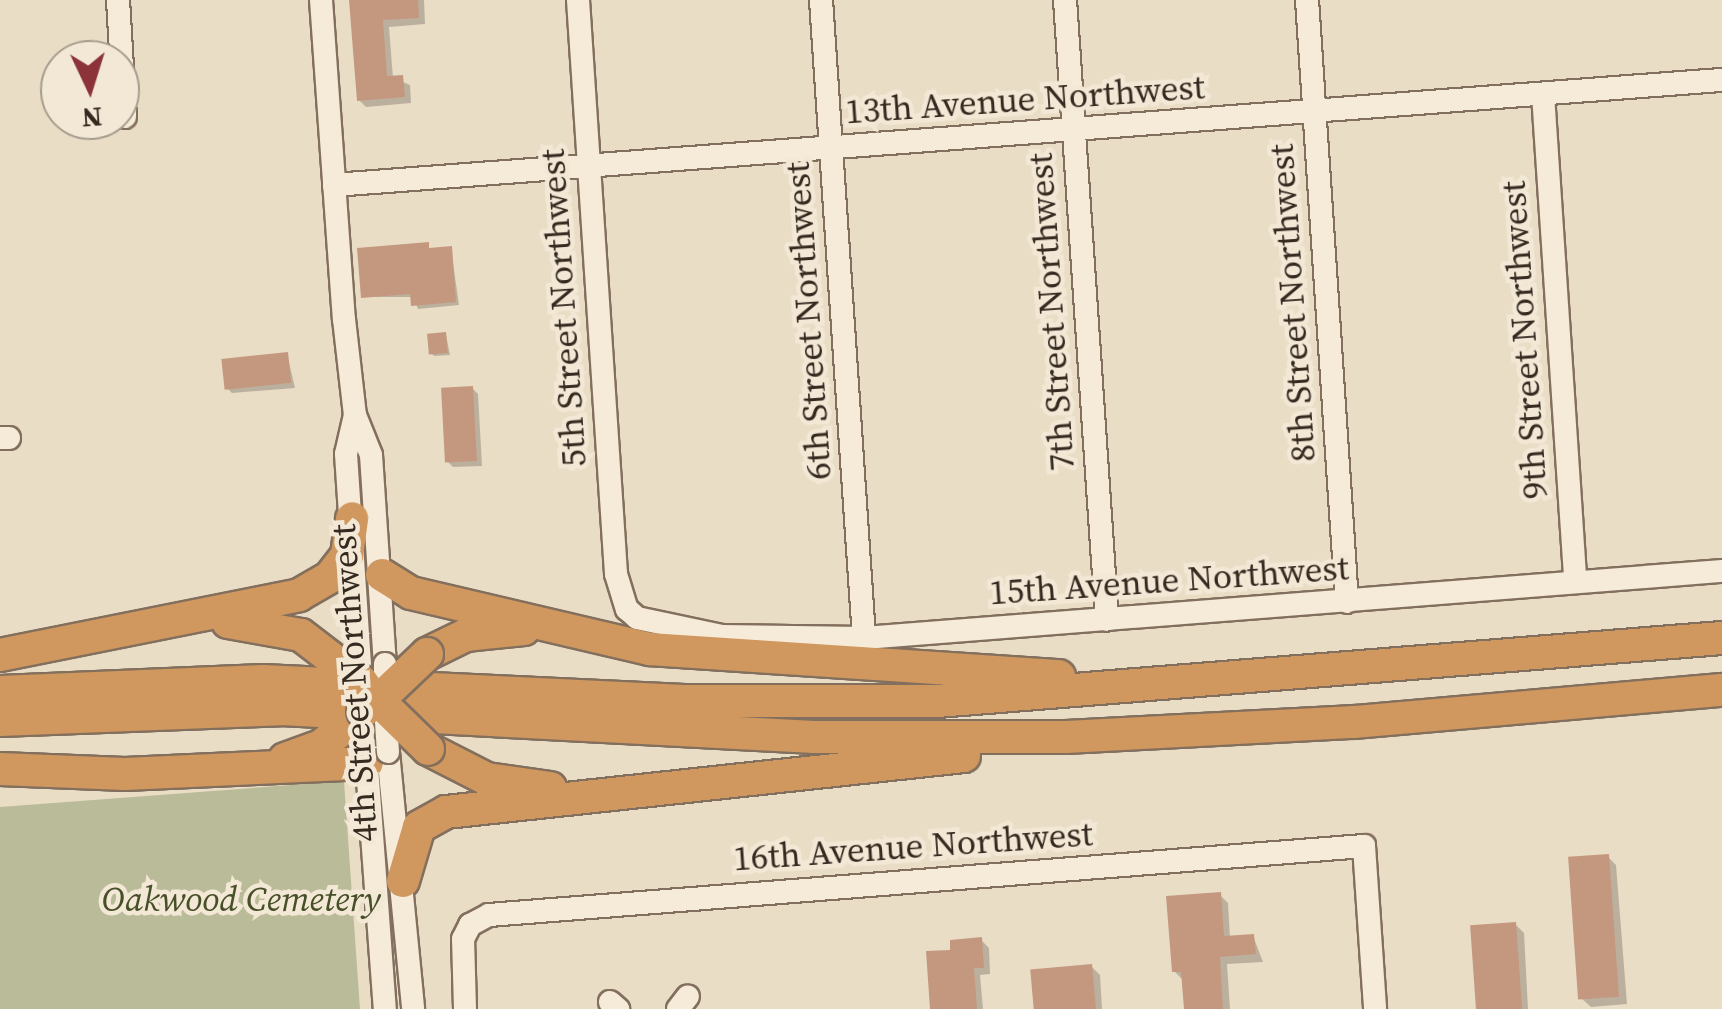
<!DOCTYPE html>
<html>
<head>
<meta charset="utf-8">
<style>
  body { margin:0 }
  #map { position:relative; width:1722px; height:1009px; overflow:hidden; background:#eaddc6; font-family:"Source Serif 4",serif }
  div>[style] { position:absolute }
  .cemetery>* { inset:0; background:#babc99 }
  .shadow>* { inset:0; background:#0003 }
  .building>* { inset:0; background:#c4987f; transform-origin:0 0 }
  .roads { filter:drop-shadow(2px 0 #836f5d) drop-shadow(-2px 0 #836f5d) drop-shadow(0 2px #836f5d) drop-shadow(0 -2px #836f5d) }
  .minor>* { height:22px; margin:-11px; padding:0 11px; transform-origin:11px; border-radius:11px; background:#f5ebd8 }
  .highway>* { height:32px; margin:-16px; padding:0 16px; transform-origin:16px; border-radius:16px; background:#d0985f }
  .bridges { filter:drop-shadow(2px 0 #836f5d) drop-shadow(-2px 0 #836f5d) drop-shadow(0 2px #836f5d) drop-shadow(0 -2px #836f5d) }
  .minor-bridge>* { height:22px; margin:-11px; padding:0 11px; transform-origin:11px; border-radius:11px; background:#f5ebd8 }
  .highway-bridge>* { height:32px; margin:-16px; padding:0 16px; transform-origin:16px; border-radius:16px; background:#d0985f }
  span { translate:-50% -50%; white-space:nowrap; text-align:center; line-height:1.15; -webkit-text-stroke:9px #f2e8d5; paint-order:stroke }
  .street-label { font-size:35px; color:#352920 }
  .park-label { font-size:35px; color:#474f28; font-style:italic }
  .north { position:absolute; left:40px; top:40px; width:100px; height:100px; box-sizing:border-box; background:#f2e8d5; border:2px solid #a69c8d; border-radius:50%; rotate:176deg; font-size:28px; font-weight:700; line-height:40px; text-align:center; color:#352920 }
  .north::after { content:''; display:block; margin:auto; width:35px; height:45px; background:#8c3339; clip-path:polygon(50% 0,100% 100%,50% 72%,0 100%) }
</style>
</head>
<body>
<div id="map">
  <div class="cemetery">
    <div style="clip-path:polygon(344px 781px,360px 1009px,0 1009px,0 807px)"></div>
  </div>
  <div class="shadow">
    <div style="clip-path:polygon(352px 0,424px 0,425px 24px,389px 27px,393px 78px,410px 85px,411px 103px,366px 107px,359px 100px)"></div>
    <div style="clip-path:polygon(451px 249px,459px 305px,418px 309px,413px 297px,363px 297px)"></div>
    <div style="clip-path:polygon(446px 335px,450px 355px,434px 356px,431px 353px)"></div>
    <div style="clip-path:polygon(287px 354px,295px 388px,232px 393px,226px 387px)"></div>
    <div style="clip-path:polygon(472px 388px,478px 394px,482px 466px,453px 467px,447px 461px)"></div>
    <div style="clip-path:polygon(1608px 857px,1616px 865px,1627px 1004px,1591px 1007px,1582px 999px)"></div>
    <div style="clip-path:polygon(1220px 895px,1228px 903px,1230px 938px,1253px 936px,1263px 962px,1227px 964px,1230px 1009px,1186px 1009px,1183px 980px,1174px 971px)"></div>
    <div style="clip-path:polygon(1515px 924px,1524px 933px,1528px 1009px,1478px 1009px)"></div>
    <div style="clip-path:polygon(981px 940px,989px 948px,990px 974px,980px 975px,983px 1009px,933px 1009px,953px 952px)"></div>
    <div style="clip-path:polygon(1092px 967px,1100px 975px,1102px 1009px,1035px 1009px)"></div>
  </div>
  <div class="building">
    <div style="clip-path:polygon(349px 0,418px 0,419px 18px,383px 20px,387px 76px,403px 75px,405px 97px,357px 101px)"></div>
    <div style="clip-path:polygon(429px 242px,429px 248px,452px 246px,456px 302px,411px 306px,410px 294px,361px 298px,357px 248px)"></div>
    <div style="left:446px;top:332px;width:21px;height:19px;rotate:85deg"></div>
    <div style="left:288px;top:352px;width:31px;height:67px;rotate:84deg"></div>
    <div style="left:473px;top:386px;width:75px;height:32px;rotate:87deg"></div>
    <div style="left:1609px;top:854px;width:143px;height:41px;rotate:86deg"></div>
    <div style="clip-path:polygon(1221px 892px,1224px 936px,1254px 934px,1256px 954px,1220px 957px,1223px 1009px,1184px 1009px,1181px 972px,1172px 972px,1166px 896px)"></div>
    <div style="left:1516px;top:922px;width:87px;height:46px;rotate:86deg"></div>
    <div style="clip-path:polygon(982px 937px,984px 968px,974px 968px,977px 1009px,930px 1009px,926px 951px,950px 950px,950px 940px)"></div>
    <div style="left:1092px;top:964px;width:45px;height:62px;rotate:85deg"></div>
  </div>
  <div class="roads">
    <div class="minor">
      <div style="left:118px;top:0;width:117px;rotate:86.6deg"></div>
      <div style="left:321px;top:0;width:320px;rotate:85.9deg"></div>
      <div style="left:344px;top:319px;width:97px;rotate:83.5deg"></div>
      <div style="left:355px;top:415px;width:43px;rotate:68.2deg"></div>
      <div style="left:371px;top:455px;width:209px;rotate:86.2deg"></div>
      <div style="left:578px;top:0;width:575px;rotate:86.21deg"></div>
      <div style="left:616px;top:574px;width:37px;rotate:73deg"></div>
      <div style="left:627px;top:609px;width:13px;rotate:42deg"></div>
      <div style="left:637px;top:618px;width:87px;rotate:12deg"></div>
      <div style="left:722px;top:636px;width:142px;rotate:0.8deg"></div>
      <div style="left:864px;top:638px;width:861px;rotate:-4.47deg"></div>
      <div style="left:821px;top:0;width:639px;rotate:86.14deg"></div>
      <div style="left:1065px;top:0;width:621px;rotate:86.12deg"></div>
      <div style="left:1307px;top:0;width:603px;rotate:86.2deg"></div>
      <div style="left:1543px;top:94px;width:489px;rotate:86.2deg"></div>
      <div style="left:334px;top:185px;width:1392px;rotate:-4.33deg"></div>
      <div style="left:355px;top:415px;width:40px;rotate:103deg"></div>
      <div style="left:346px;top:454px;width:227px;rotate:86.2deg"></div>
      <div style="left:0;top:438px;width:9px"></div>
      <div style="left:363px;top:712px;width:298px;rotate:85.8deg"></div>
      <div style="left:388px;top:752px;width:258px;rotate:84.4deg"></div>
      <div style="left:610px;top:1002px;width:11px;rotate:41deg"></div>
      <div style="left:465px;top:1009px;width:70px;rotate:-91.6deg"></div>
      <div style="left:463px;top:939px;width:16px;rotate:-63deg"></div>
      <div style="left:470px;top:925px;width:21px;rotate:-28deg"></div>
      <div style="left:489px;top:915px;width:878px;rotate:-4.51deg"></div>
      <div style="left:1364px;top:846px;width:163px;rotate:86.1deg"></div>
      <div style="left:678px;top:1009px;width:16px;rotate:-52deg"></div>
    </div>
    <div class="highway">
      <div style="left:382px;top:575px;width:34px;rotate:32deg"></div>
      <div style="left:411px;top:593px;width:245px;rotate:13.2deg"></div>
      <div style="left:650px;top:649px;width:410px;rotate:3.8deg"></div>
      <div style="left:228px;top:622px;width:74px;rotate:10.1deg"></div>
      <div style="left:301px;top:635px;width:76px;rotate:37.5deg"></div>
      <div style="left:427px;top:654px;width:43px;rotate:-26deg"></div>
      <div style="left:466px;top:635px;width:58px;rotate:-5.9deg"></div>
      <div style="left:0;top:655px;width:305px;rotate:-11.3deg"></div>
      <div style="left:299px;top:595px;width:36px;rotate:-30deg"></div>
      <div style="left:330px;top:577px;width:28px;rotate:-52deg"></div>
      <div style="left:347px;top:555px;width:37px;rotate:-82deg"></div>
      <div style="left:0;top:692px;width:263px;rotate:-2.4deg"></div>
      <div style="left:263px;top:681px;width:422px;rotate:2.7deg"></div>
      <div style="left:685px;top:701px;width:252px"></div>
      <div style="left:937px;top:701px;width:788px;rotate:-4.59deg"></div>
      <div style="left:0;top:720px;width:281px;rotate:-2.2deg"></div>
      <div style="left:281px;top:709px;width:534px;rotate:3.01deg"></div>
      <div style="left:814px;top:737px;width:252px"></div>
      <div style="left:1066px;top:737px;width:289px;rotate:-3deg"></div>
      <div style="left:1355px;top:722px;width:368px;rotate:-5deg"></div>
      <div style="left:428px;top:749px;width:66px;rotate:27deg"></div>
      <div style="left:487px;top:779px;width:64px;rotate:8.1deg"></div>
      <div style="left:285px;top:759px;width:38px;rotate:-20deg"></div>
      <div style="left:321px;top:746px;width:54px;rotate:-39deg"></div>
      <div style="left:0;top:769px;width:125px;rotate:2.3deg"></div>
      <div style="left:125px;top:774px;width:242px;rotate:-2.6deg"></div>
      <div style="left:403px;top:881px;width:56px;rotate:-73.5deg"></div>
      <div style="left:419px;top:827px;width:31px;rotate:-29deg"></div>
      <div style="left:446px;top:812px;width:521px;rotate:-6.17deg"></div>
    </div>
  </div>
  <div class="bridges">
    <div class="minor-bridge">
      <div style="left:385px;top:694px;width:30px;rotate:-90deg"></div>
      <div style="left:385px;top:707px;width:45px;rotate:86.2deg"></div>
    </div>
    <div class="highway-bridge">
      <div style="left:361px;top:681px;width:19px;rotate:55deg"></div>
      <div style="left:372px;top:697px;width:17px;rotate:121deg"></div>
      <div style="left:385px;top:694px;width:58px;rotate:-43.6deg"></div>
      <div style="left:385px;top:707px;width:60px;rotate:44.3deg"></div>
    </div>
  </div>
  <div class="street-label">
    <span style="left:1025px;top:99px;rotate:-4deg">13th Avenue Northwest</span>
    <span style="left:1292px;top:303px;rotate:-94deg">8th Street Northwest</span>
    <span style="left:563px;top:308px;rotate:-94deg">5th Street Northwest</span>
    <span style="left:1051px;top:312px;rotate:-94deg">7th Street Northwest</span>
    <span style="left:808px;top:321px;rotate:-94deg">6th Street Northwest</span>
    <span style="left:1524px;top:340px;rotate:-94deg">9th Street Northwest</span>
    <span style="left:1169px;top:580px;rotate:-4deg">15th Avenue Northwest</span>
    <span style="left:354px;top:683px;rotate:-94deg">4th Street Northwest</span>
    <span style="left:913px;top:846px;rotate:-4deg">16th Avenue Northwest</span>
  </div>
  <div class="park-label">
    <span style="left:241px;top:899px">Oakwood Cemetery</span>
  </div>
  <div class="north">N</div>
</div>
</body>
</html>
